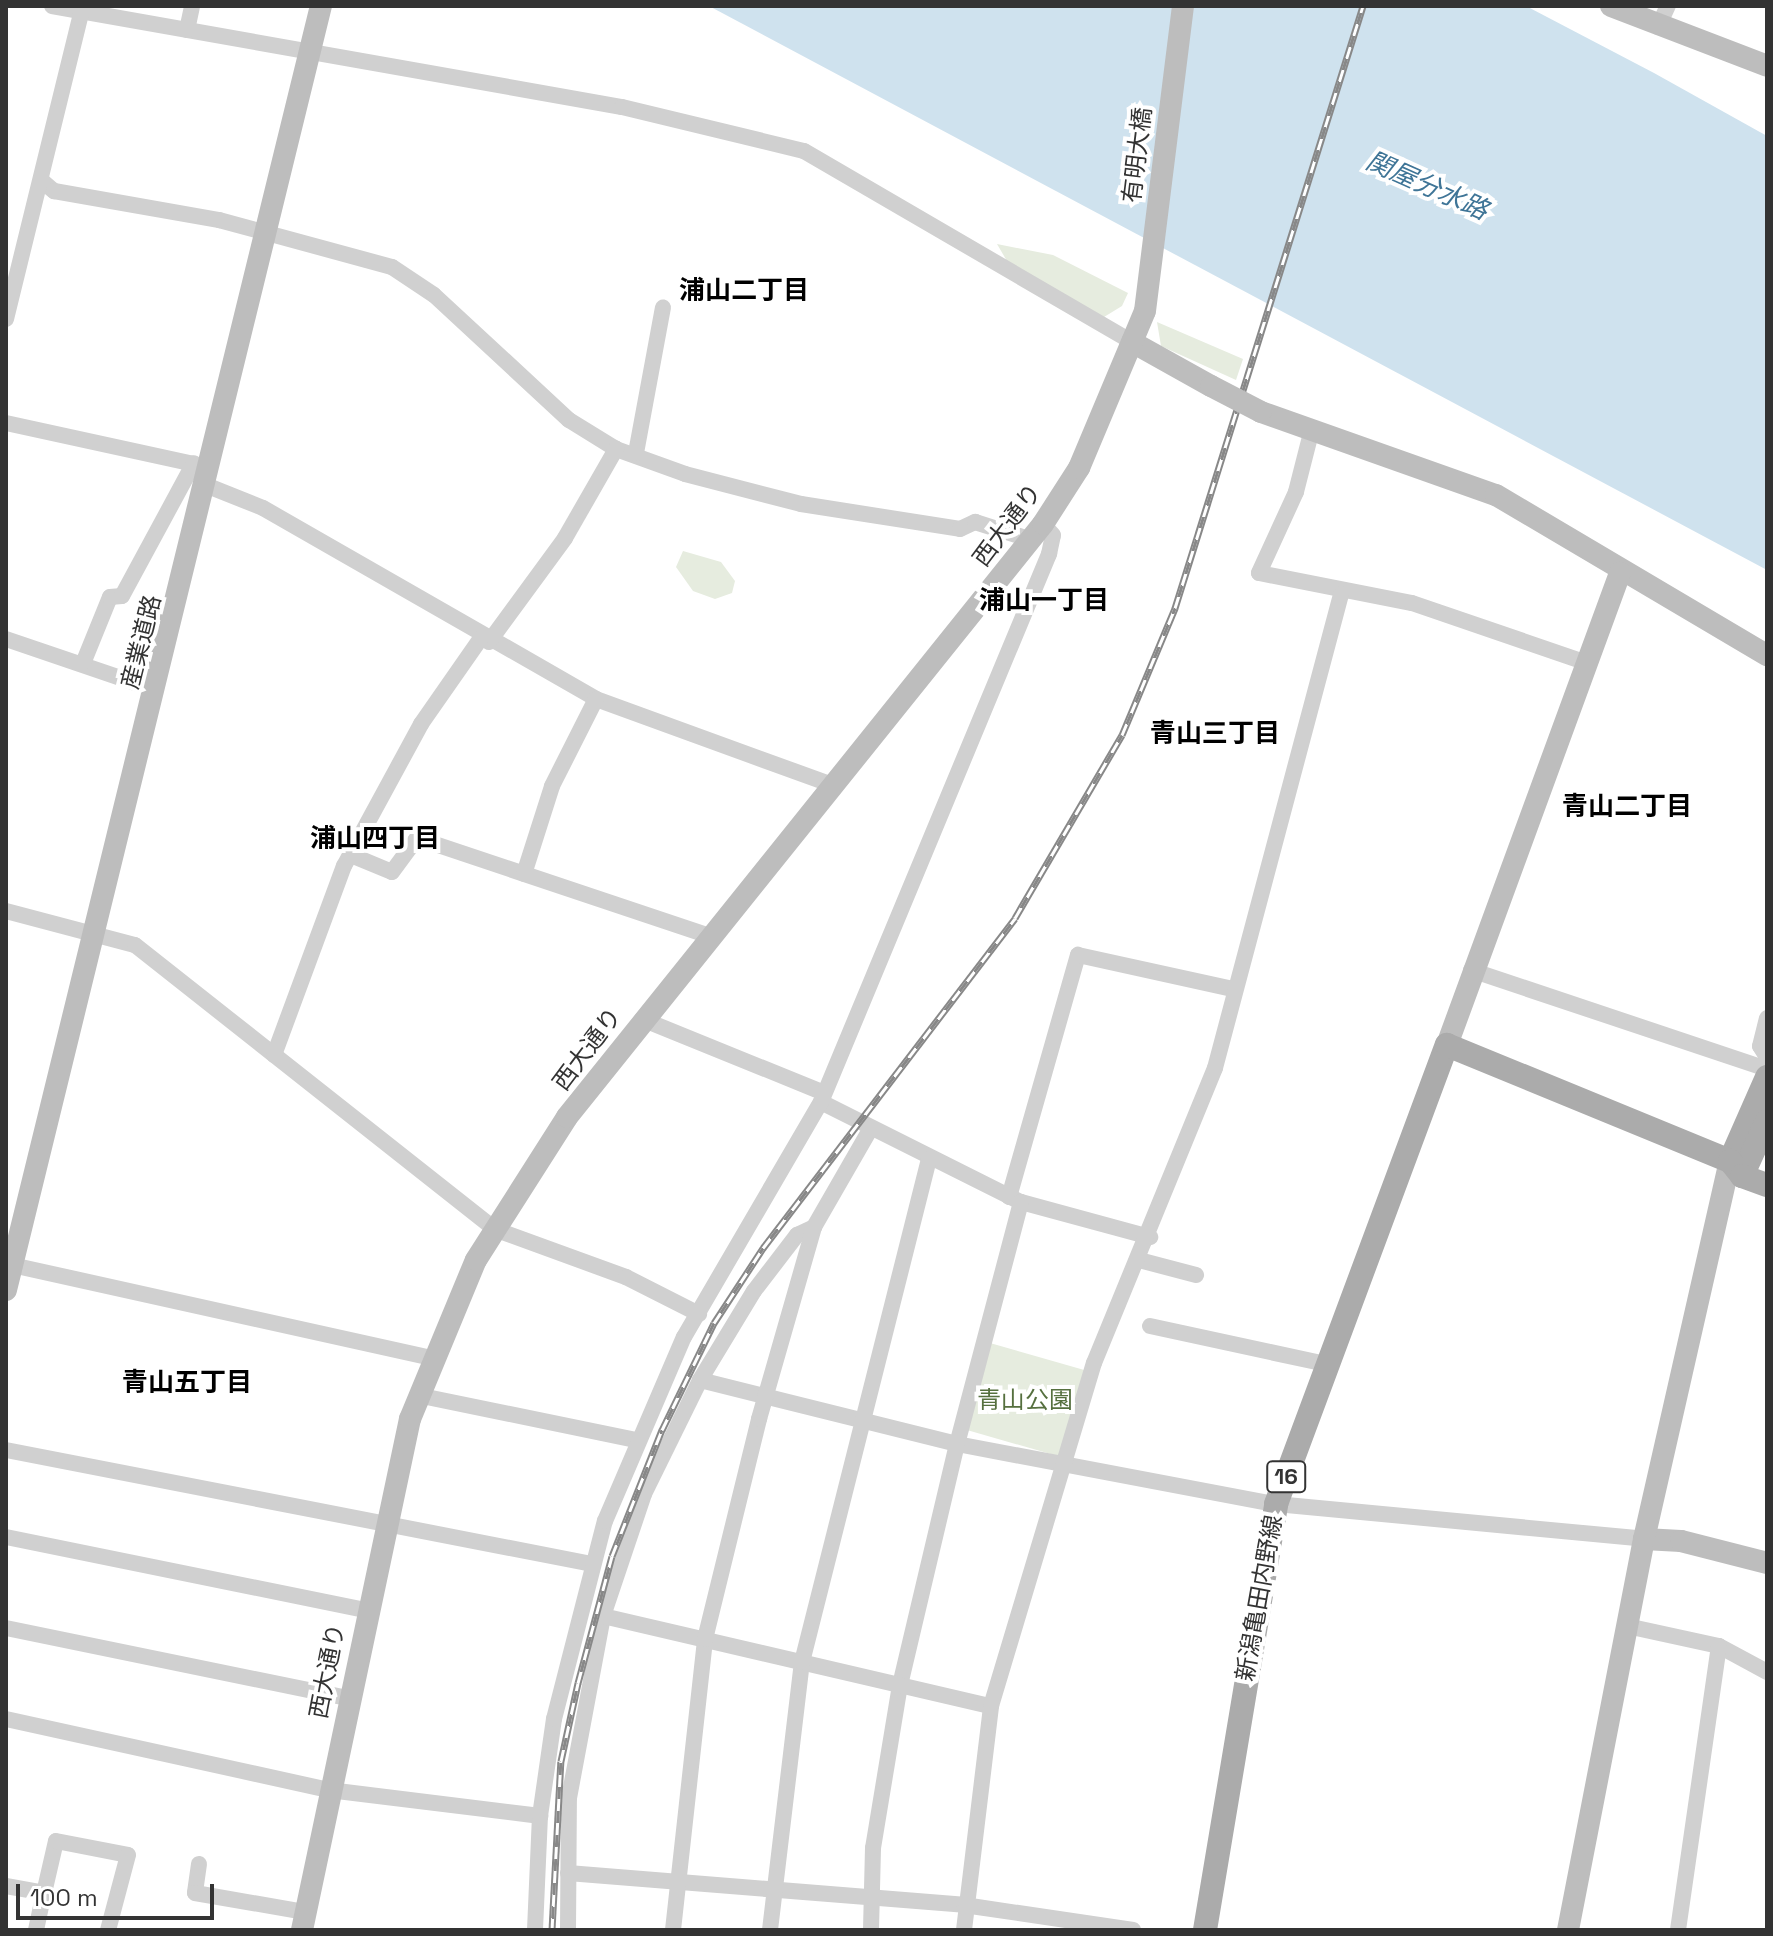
<!DOCTYPE html>
<html>
<head>
<meta charset="utf-8">
<style>
  body { margin:0 }
  #map { position:relative; width:1773px; height:1936px; overflow:hidden; background:#fff; font-family:"Space Grotesk","Noto Sans JP",sans-serif }
  div>[style] { position:absolute }
  .green>* { inset:0; background:#e6ecdf; transform-origin:0 0 }
  .water>* { inset:0; background:#cfe2ee }
  .street>* { height:16px; margin:-8px; padding:0 8px; transform-origin:8px; border-radius:8px; background:#d0d0d0 }
  .secondary>* { height:22px; margin:-11px; padding:0 11px; transform-origin:11px; border-radius:11px; background:#bdbdbd }
  .primary>* { height:24px; margin:-12px; padding:0 12px; transform-origin:12px; border-radius:12px; background:#ababab }
  .rail>* { height:7px; margin-top:-3.5px; transform-origin:0; background:repeating-linear-gradient(90deg,#fff 0 12px,#888 0 24px); box-sizing:border-box; border-block:2px solid #888 }
  .secondary-bridge>* { height:22px; margin:-11px; padding:0 11px; transform-origin:11px; border-radius:11px; background:#bdbdbd }
  span { translate:-50% -50%; white-space:nowrap; text-align:center; line-height:1.15; -webkit-text-stroke:8px #fff; paint-order:stroke }
  .shield-label span { padding:2px 6px; background:#fff; border:2px solid; border-radius:6px; -webkit-text-stroke-width:0 }
  .shield-label { font-size:22px; color:#333; font-weight:700 }
  .street-label { font-size:24px; color:#333 }
  .park-label { font-size:24px; color:#56703f }
  .water-label { font-size:26px; color:#3f7597; font-style:italic }
  .neighbourhood-label { font-size:26px; color:#000; font-weight:700 }
  .frame { position:absolute; inset:0; border:8px solid #333; pointer-events:none }
  .scale { position:absolute; left:16px; top:1884px; width:198px; height:36px; box-sizing:border-box; border:4px solid #333; border-top:0; padding-left:10px; font-size:24px; line-height:28px; white-space:nowrap; color:#333; -webkit-text-stroke:6px #fff; paint-order:stroke }
</style>
</head>
<body>
<div id="map">
  <div class="green">
    <div style="clip-path:polygon(997px 244px,1053px 255px,1128px 293px,1122px 306px,1104px 317px,1011px 268px)"></div>
    <div style="clip-path:polygon(1157px 322px,1243px 359px,1236px 380px,1161px 346px)"></div>
    <div style="clip-path:polygon(683px 551px,721px 562px,735px 581px,732px 593px,715px 599px,693px 591px,676px 567px)"></div>
    <div style="left:990px;top:1343px;width:98px;height:90px;rotate:16deg"></div>
  </div>
  <div class="water">
    <div style="clip-path:polygon(709px 6px,1526px 6px,1654px 73px,1767px 136px,1767px 570px)"></div>
  </div>
  <div class="street">
    <div style="left:52px;top:6px;width:579px;rotate:10.05deg"></div>
    <div style="left:622px;top:107px;width:187px;rotate:13.6deg"></div>
    <div style="left:804px;top:151px;width:380px;rotate:30.2deg"></div>
    <div style="left:1658px;top:27px;width:23px;rotate:-65deg"></div>
    <div style="left:187px;top:30px;width:25px;rotate:-78deg"></div>
    <div style="left:42px;top:181px;width:16px;rotate:40deg"></div>
    <div style="left:54px;top:191px;width:168px;rotate:10deg"></div>
    <div style="left:219px;top:220px;width:179px;rotate:15.2deg"></div>
    <div style="left:392px;top:267px;width:50px;rotate:33.7deg"></div>
    <div style="left:434px;top:295px;width:184px;rotate:42.8deg"></div>
    <div style="left:569px;top:420px;width:55px;rotate:31.7deg"></div>
    <div style="left:616px;top:449px;width:73px;rotate:19.9deg"></div>
    <div style="left:685px;top:474px;width:120px;rotate:14.5deg"></div>
    <div style="left:801px;top:504px;width:161px;rotate:8.9deg"></div>
    <div style="left:960px;top:529px;width:17px;rotate:-25deg"></div>
    <div style="left:975px;top:522px;width:57px;rotate:17.5deg"></div>
    <div style="left:6px;top:319px;width:318px;rotate:-76.2deg"></div>
    <div style="left:6px;top:423px;width:203px;rotate:12.3deg"></div>
    <div style="left:1312px;top:429px;width:65px;rotate:104.3deg"></div>
    <div style="left:1296px;top:492px;width:89px;rotate:114.6deg"></div>
    <div style="left:1259px;top:573px;width:156px;rotate:11.1deg"></div>
    <div style="left:1412px;top:603px;width:182px;rotate:18.9deg"></div>
    <div style="left:636px;top:453px;width:148px;rotate:-79.5deg"></div>
    <div style="left:208px;top:486px;width:59px;rotate:21.8deg"></div>
    <div style="left:263px;top:508px;width:384px;rotate:29.8deg"></div>
    <div style="left:596px;top:699px;width:251px;rotate:20deg"></div>
    <div style="left:6px;top:639px;width:158px;rotate:18.8deg"></div>
    <div style="left:489px;top:642px;width:129px;rotate:-53.8deg"></div>
    <div style="left:565px;top:538px;width:103px;rotate:-60.2deg"></div>
    <div style="left:84px;top:661px;width:69px;rotate:-67.9deg"></div>
    <div style="left:110px;top:597px;width:12px;rotate:-5deg"></div>
    <div style="left:122px;top:596px;width:151px;rotate:-61.6deg"></div>
    <div style="left:351px;top:855px;width:44px;rotate:22.5deg"></div>
    <div style="left:392px;top:872px;width:42px;rotate:-53.7deg"></div>
    <div style="left:417px;top:838px;width:309px;rotate:18.5deg"></div>
    <div style="left:524px;top:874px;width:92px;rotate:-72.3deg"></div>
    <div style="left:552px;top:786px;width:97px;rotate:-63.2deg"></div>
    <div style="left:6px;top:911px;width:133px;rotate:14.8deg"></div>
    <div style="left:135px;top:945px;width:458px;rotate:38.3deg"></div>
    <div style="left:494px;top:1229px;width:140px;rotate:20deg"></div>
    <div style="left:626px;top:1277px;width:82px;rotate:26.9deg"></div>
    <div style="left:1471px;top:970px;width:312px;rotate:18.5deg"></div>
    <div style="left:1767px;top:1018px;width:29px;rotate:104deg"></div>
    <div style="left:1760px;top:1046px;width:13px;rotate:58deg"></div>
    <div style="left:642px;top:1019px;width:196px;rotate:22.1deg"></div>
    <div style="left:274px;top:1055px;width:202px;rotate:-69.7deg"></div>
    <div style="left:344px;top:866px;width:162px;rotate:-61.5deg"></div>
    <div style="left:421px;top:724px;width:105px;rotate:-55.1deg"></div>
    <div style="left:821px;top:1102px;width:224px;rotate:26.6deg"></div>
    <div style="left:1021px;top:1202px;width:134px;rotate:15.2deg"></div>
    <div style="left:1009px;top:1197px;width:252px;rotate:-74.1deg"></div>
    <div style="left:1078px;top:955px;width:159px;rotate:12.4deg"></div>
    <div style="left:1021px;top:1202px;width:250px;rotate:104.8deg"></div>
    <div style="left:957px;top:1444px;width:325px;rotate:10.7deg"></div>
    <div style="left:1276px;top:1504px;width:370px;rotate:5.4deg"></div>
    <div style="left:1139px;top:1260px;width:59px;rotate:14.7deg"></div>
    <div style="left:12px;top:1265px;width:431px;rotate:12.5deg"></div>
    <div style="left:1150px;top:1326px;width:180px;rotate:12.2deg"></div>
    <div style="left:700px;top:1380px;width:265px;rotate:14deg"></div>
    <div style="left:957px;top:1444px;width:248px;rotate:103.3deg"></div>
    <div style="left:900px;top:1685px;width:165px;rotate:99.4deg"></div>
    <div style="left:873px;top:1848px;width:82px;rotate:91.4deg"></div>
    <div style="left:417px;top:1395px;width:224px;rotate:11.6deg"></div>
    <div style="left:6px;top:1450px;width:597px;rotate:11.01deg"></div>
    <div style="left:6px;top:1537px;width:367px;rotate:11.5deg"></div>
    <div style="left:603px;top:1616px;width:129px;rotate:-71.4deg"></div>
    <div style="left:644px;top:1494px;width:127px;rotate:-63.8deg"></div>
    <div style="left:700px;top:1380px;width:104px;rotate:-58.8deg"></div>
    <div style="left:754px;top:1291px;width:71px;rotate:-52.5deg"></div>
    <div style="left:797px;top:1235px;width:19px;rotate:-25deg"></div>
    <div style="left:1627px;top:1626px;width:94px;rotate:12.3deg"></div>
    <div style="left:1719px;top:1646px;width:55px;rotate:28.4deg"></div>
    <div style="left:6px;top:1628px;width:349px;rotate:11.6deg"></div>
    <div style="left:6px;top:1719px;width:331px;rotate:12.4deg"></div>
    <div style="left:329px;top:1790px;width:213px;rotate:7deg"></div>
    <div style="left:199px;top:1864px;width:29px;rotate:98deg"></div>
    <div style="left:195px;top:1893px;width:112px;rotate:9.8deg"></div>
    <div style="left:568px;top:1873px;width:397px;rotate:4.6deg"></div>
    <div style="left:964px;top:1905px;width:171px;rotate:8.4deg"></div>
    <div style="left:6px;top:1886px;width:39px;rotate:10deg"></div>
    <div style="left:44px;top:1893px;width:53px;rotate:-77deg"></div>
    <div style="left:56px;top:1841px;width:73px;rotate:11deg"></div>
    <div style="left:128px;top:1855px;width:78px;rotate:104.9deg"></div>
    <div style="left:36px;top:1930px;width:38px;rotate:-78deg"></div>
    <div style="left:535px;top:1930px;width:114px;rotate:-87.5deg"></div>
    <div style="left:540px;top:1816px;width:98px;rotate:-81.8deg"></div>
    <div style="left:554px;top:1719px;width:204px;rotate:-75.6deg"></div>
    <div style="left:605px;top:1521px;width:200px;rotate:-66.8deg"></div>
    <div style="left:684px;top:1337px;width:272px;rotate:-59.8deg"></div>
    <div style="left:821px;top:1102px;width:594px;rotate:-67.41deg"></div>
    <div style="left:1049px;top:554px;width:19px;rotate:-78deg"></div>
    <div style="left:1053px;top:535px;width:15px;rotate:-132deg"></div>
    <div style="left:568px;top:1930px;width:132px;rotate:-89.6deg"></div>
    <div style="left:569px;top:1798px;width:185px;rotate:-79.4deg"></div>
    <div style="left:603px;top:1616px;width:398px;rotate:13.1deg"></div>
    <div style="left:673px;top:1930px;width:293px;rotate:-83.7deg"></div>
    <div style="left:705px;top:1639px;width:227px;rotate:-76.2deg"></div>
    <div style="left:759px;top:1419px;width:200px;rotate:-74deg"></div>
    <div style="left:814px;top:1227px;width:114px;rotate:-60.1deg"></div>
    <div style="left:770px;top:1930px;width:270px;rotate:-83.2deg"></div>
    <div style="left:802px;top:1662px;width:519px;rotate:-75.83deg"></div>
    <div style="left:964px;top:1930px;width:226px;rotate:-83.1deg"></div>
    <div style="left:991px;top:1706px;width:358px;rotate:-73.3deg"></div>
    <div style="left:1094px;top:1363px;width:319px;rotate:-67.7deg"></div>
    <div style="left:1215px;top:1068px;width:490px;rotate:-75.1deg"></div>
    <div style="left:1678px;top:1930px;width:287px;rotate:-81.8deg"></div>
  </div>
  <div class="secondary">
    <div style="left:1611px;top:6px;width:167px;rotate:21deg"></div>
    <div style="left:1132px;top:342px;width:90px;rotate:29.1deg"></div>
    <div style="left:1261px;top:412px;width:249px;rotate:19.5deg"></div>
    <div style="left:1496px;top:495px;width:315px;rotate:30.6deg"></div>
    <div style="left:1447px;top:1045px;width:503px;rotate:-69.87deg"></div>
    <div style="left:6px;top:1290px;width:1322px;rotate:-76.22deg"></div>
    <div style="left:1644px;top:1539px;width:37px;rotate:3deg"></div>
    <div style="left:1681px;top:1541px;width:89px;rotate:14.3deg"></div>
    <div style="left:302px;top:1930px;width:522px;rotate:-78.07deg"></div>
    <div style="left:410px;top:1419px;width:172px;rotate:-67.5deg"></div>
    <div style="left:476px;top:1260px;width:169px;rotate:-57.5deg"></div>
    <div style="left:567px;top:1117px;width:760px;rotate:-51.25deg"></div>
    <div style="left:1043px;top:524px;width:67px;rotate:-57.3deg"></div>
    <div style="left:1079px;top:468px;width:170px;rotate:-67.2deg"></div>
    <div style="left:1145px;top:311px;width:307px;rotate:-82.9deg"></div>
    <div style="left:1568px;top:1930px;width:398px;rotate:-79deg"></div>
    <div style="left:1644px;top:1539px;width:388px;rotate:-77.2deg"></div>
  </div>
  <div class="primary">
    <div style="left:1730px;top:1161px;width:92px;rotate:-66.2deg"></div>
    <div style="left:1742px;top:1176px;width:60px;rotate:-65.6deg"></div>
    <div style="left:1205px;top:1930px;width:432px;rotate:-80.5deg"></div>
    <div style="left:1276px;top:1504px;width:490px;rotate:-69.6deg"></div>
    <div style="left:1447px;top:1045px;width:306px;rotate:22.3deg"></div>
    <div style="left:1730px;top:1161px;width:19px;rotate:51deg"></div>
    <div style="left:1742px;top:1176px;width:27px;rotate:20deg"></div>
  </div>
  <div class="rail">
    <div style="left:552px;top:1930px;width:169px;rotate:-87deg"></div>
    <div style="left:561px;top:1761px;width:80px;rotate:-77.7deg"></div>
    <div style="left:578px;top:1683px;width:131px;rotate:-75deg"></div>
    <div style="left:612px;top:1556px;width:136px;rotate:-68.4deg"></div>
    <div style="left:662px;top:1430px;width:119px;rotate:-64.1deg"></div>
    <div style="left:714px;top:1323px;width:90px;rotate:-56.8deg"></div>
    <div style="left:763px;top:1248px;width:415px;rotate:-52.6deg"></div>
    <div style="left:1015px;top:918px;width:212px;rotate:-59.7deg"></div>
    <div style="left:1122px;top:735px;width:138px;rotate:-67.3deg"></div>
    <div style="left:1175px;top:608px;width:631px;rotate:-72.66deg"></div>
  </div>
  <div class="secondary-bridge">
    <div style="left:1211px;top:386px;width:56px;rotate:27.5deg"></div>
  </div>
  <div class="shield-label">
    <span style="left:1286px;top:1477px">16</span>
  </div>
  <div class="street-label">
    <span style="left:1137px;top:155px;rotate:-83deg">有明大橋</span>
    <span style="left:1007px;top:525px;rotate:-53deg">西大通り</span>
    <span style="left:141px;top:642px;rotate:-76deg">産業道路</span>
    <span style="left:587px;top:1049px;rotate:-53deg">西大通り</span>
    <span style="left:1259px;top:1598px;rotate:-80deg">新潟亀田内野線</span>
    <span style="left:327px;top:1671px;rotate:-79deg">西大通り</span>
  </div>
  <div class="park-label">
    <span style="left:1025px;top:1400px">青山公園</span>
  </div>
  <div class="water-label">
    <span style="left:1427px;top:186px;rotate:24deg">関屋分水路</span>
  </div>
  <div class="neighbourhood-label">
    <span style="left:744px;top:291px">浦山二丁目</span>
    <span style="left:1044px;top:601px">浦山一丁目</span>
    <span style="left:1215px;top:734px">青山三丁目</span>
    <span style="left:1627px;top:807px">青山二丁目</span>
    <span style="left:375px;top:839px">浦山四丁目</span>
    <span style="left:187px;top:1383px">青山五丁目</span>
  </div>
  <div class="frame"></div>
  <div class="scale">100 m</div>
</div>
</body>
</html>
